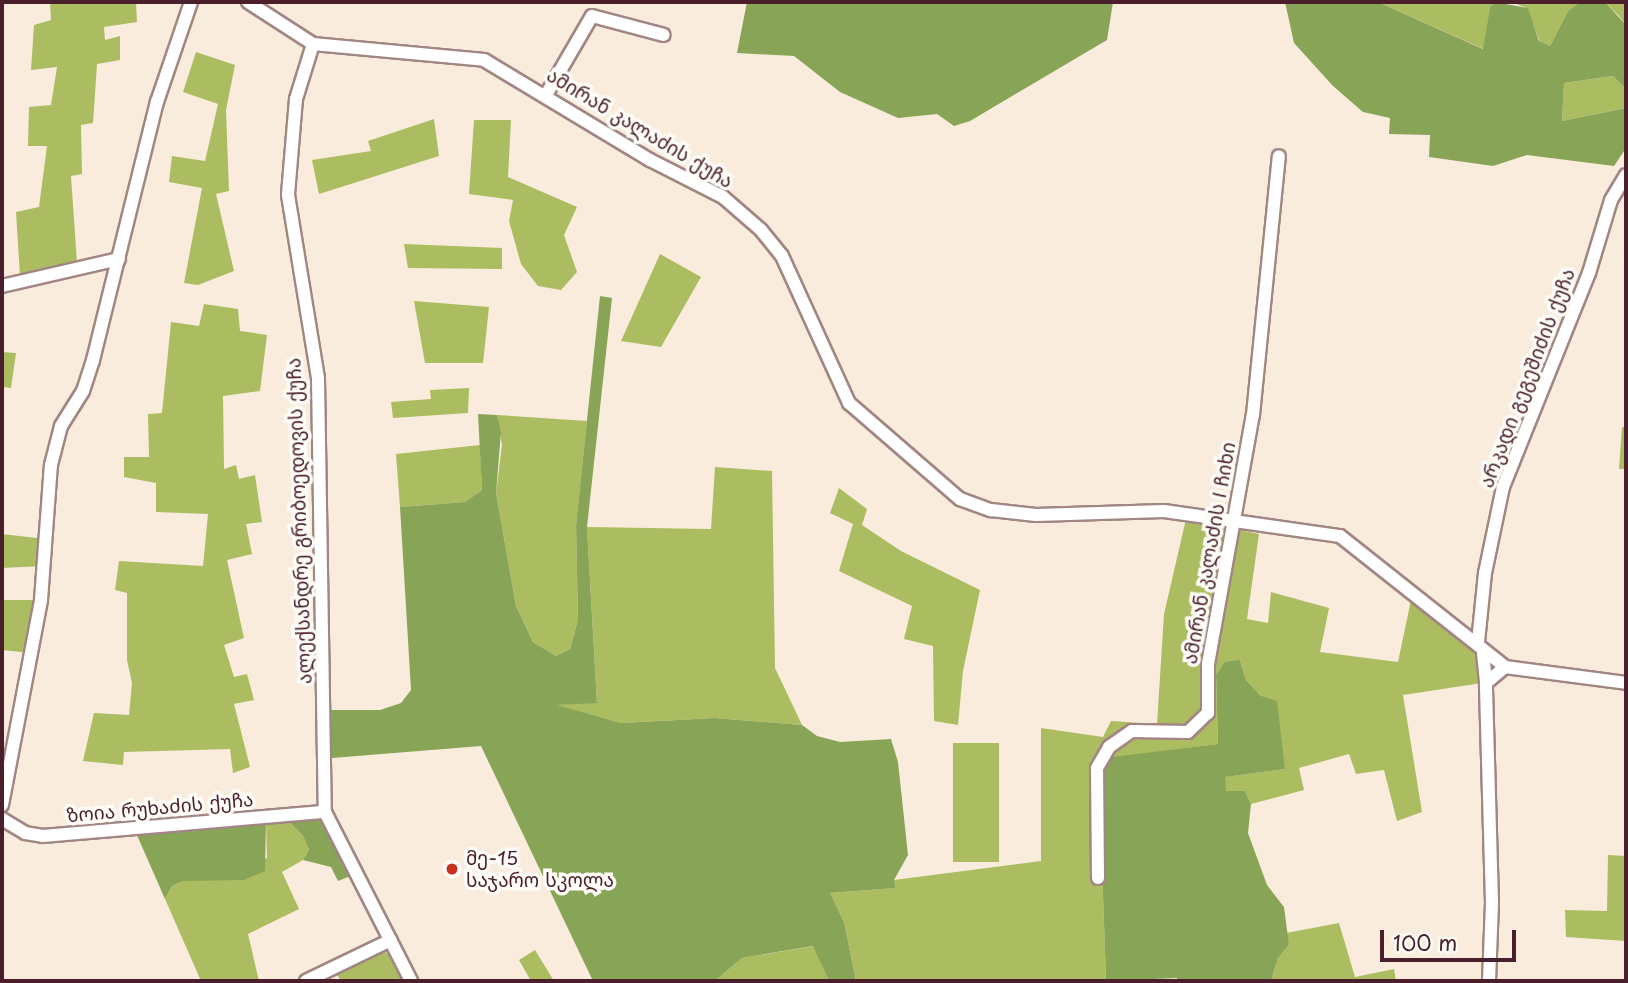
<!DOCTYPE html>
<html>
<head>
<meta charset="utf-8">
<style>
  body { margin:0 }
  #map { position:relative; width:1628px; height:983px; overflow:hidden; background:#f9ecdc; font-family:"Playpen Sans","Noto Sans Georgian",sans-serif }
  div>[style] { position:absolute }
  .green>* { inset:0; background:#abbd60; transform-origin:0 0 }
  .forest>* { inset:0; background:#88a456 }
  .roads { filter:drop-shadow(2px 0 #a28684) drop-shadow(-2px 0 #a28684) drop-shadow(0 2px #a28684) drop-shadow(0 -2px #a28684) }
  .minor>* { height:12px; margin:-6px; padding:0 6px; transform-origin:6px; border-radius:6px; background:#fff }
  .dots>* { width:19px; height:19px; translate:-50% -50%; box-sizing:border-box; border:4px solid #fdfcf7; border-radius:50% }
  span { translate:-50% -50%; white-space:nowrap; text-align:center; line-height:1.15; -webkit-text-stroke:7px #fdfcf7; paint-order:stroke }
  .street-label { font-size:19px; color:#4a1f2b }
  .poi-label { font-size:19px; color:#4a1f2b }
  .left { translate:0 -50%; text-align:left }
  .frame { position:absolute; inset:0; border:4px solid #4a1f2b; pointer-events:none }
  .scale { position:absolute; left:1380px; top:930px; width:136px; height:32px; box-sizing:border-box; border:4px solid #4a1f2b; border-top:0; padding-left:9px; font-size:21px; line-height:24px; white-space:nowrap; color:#4a1f2b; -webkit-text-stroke:5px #fdfcf7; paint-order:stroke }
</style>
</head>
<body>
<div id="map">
  <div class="green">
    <div style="clip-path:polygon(50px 2px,136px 2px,137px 22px,104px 27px,105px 40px,120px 36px,120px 60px,97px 64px,93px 123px,81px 125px,82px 174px,71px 176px,77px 263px,20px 276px,16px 212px,39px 207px,47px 146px,28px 146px,29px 107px,51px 105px,57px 67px,31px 70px,34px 25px,51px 20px)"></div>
    <div style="clip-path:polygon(1378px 2px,1495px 2px,1490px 7px,1484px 49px)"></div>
    <div style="clip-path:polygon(1511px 2px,1580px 2px,1568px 11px,1550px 46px,1540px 42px,1527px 8px)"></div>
    <div style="clip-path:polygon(1605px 2px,1626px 2px,1626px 25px,1619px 16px)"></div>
    <div style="clip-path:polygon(196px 52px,235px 65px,226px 110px,229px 191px,216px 194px,234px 271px,198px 285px,184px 283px,202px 188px,169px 182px,172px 156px,205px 161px,218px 104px,183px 92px)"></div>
    <div style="clip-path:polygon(1613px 76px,1626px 89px,1626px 108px,1562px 121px,1564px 83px)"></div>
    <div style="clip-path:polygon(434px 119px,439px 156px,319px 194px,312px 160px,371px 151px,368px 141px)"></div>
    <div style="clip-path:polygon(474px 120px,511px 120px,508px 177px,577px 207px,564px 235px,577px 272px,561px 290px,538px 286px,521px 264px,509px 221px,513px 200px,469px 194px)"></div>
    <div style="clip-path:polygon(404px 244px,502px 248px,502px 269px,408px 268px)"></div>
    <div style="clip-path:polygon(660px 254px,701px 277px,661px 347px,621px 341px)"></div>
    <div style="clip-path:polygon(414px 301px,489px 307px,483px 363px,425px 363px)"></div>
    <div style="clip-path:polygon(204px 304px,238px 309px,240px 331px,267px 335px,260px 391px,223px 396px,224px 469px,236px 465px,239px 479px,255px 475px,262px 522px,246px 524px,252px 554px,227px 560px,244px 638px,224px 645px,234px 677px,247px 674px,254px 700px,234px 704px,250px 767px,233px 773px,230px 749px,124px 752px,123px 765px,83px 761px,94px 713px,129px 715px,132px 683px,127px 660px,127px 593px,115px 590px,119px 561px,203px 566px,208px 514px,156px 512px,156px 483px,124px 477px,124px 457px,149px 457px,148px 414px,162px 413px,171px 322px,199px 326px)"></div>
    <div style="clip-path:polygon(2px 352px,16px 353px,11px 388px,2px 387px)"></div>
    <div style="clip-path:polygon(469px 388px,468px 413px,393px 418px,391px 402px,431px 399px,430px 390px)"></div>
    <div style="clip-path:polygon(497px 415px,587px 421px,576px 525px,578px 620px,570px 649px,556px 656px,533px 642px,516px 606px,496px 493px,502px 445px)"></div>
    <div style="clip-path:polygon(1622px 427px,1626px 427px,1626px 469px,1619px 469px)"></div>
    <div style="clip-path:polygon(480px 445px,482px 490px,465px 502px,400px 507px,396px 454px)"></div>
    <div style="clip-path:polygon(715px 467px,772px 471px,775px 668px,802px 725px,715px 718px,621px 723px,555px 705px,597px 702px,587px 527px,711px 529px)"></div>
    <div style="clip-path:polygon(839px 488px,867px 509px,862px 525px,901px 551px,980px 590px,963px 671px,958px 725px,934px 721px,933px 646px,904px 639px,912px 606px,839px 571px,853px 524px,830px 513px)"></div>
    <div style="clip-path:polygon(1186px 519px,1259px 534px,1247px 619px,1268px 623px,1271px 592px,1329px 608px,1320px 652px,1398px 662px,1411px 600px,1478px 650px,1482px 683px,1403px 695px,1422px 812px,1397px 821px,1384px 770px,1356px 774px,1349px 754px,1299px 768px,1304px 790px,1251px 804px,1245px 791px,1226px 791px,1224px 777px,1285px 769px,1261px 696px,1246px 680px,1240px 660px,1216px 675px,1218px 744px,1112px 758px,1099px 780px,1106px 981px,856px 981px,844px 922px,830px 893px,894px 888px,894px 880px,1041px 861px,1041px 728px,1103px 737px,1111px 721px,1157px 724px,1164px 614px)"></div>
    <div style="clip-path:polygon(2px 534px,45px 539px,43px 566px,2px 568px)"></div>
    <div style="clip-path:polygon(2px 600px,41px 600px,31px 653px,2px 650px)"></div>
    <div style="left:953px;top:743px;width:46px;height:119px"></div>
    <div style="clip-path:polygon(286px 819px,303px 836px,309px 850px,303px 860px,282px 872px,299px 909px,248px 934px,259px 981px,201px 981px,165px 899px,172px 886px,182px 880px,219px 879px,267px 858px,266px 821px)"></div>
    <div style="clip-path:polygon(1608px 855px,1626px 856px,1626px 941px,1566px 937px,1565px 910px,1607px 911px)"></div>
    <div style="clip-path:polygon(1339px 923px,1355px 977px,1394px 969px,1396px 981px,1271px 981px,1278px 958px,1289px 945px,1286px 933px)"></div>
    <div style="clip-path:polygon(814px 946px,829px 981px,715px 981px,742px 958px)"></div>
    <div style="clip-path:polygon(535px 950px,554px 981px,531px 981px,519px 960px)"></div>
    <div style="clip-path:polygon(384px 952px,392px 954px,405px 981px,341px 981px,336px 973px)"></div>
  </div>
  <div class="forest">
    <div style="clip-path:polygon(747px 2px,1113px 2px,1107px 40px,970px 121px,954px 126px,937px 114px,898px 118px,840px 92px,794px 56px,737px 53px)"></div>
    <div style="clip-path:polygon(1285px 2px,1378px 2px,1483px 49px,1490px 7px,1495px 2px,1528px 8px,1539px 41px,1550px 46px,1568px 11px,1580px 2px,1605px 2px,1626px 25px,1626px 89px,1613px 76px,1564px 83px,1562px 121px,1626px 108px,1626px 148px,1614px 166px,1527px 155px,1493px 166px,1429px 157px,1430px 135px,1389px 134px,1390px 118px,1363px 112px,1333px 86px,1294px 43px)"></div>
    <div style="clip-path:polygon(600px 296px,612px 298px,587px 527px,597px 703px,557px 705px,621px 723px,715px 718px,802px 725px,817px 736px,840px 742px,891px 739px,898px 762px,908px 855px,894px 880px,895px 888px,830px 893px,844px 922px,856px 981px,829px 981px,813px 946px,742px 958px,715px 981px,593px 981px,481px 746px,332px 758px,330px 710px,380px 710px,401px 703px,411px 690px,400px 507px,465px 502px,482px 490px,478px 414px,497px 415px,501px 432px,496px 493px,516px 606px,533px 642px,556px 656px,570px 649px,578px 620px,576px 525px)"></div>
    <div style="clip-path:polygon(1240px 660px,1246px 680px,1261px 696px,1277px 701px,1285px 769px,1225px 777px,1226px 791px,1245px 791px,1251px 804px,1248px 833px,1267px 885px,1284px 907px,1289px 945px,1278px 958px,1271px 981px,1177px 981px,1177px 978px,1106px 981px,1099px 779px,1112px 757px,1218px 744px,1216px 675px,1225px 662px)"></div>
    <div style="clip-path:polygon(323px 816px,353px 875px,338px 881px,331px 867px,303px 860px,309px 850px,303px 836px,286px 819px)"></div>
    <div style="clip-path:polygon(266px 821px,265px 871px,244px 880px,182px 881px,172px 886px,165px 899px,136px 833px)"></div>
  </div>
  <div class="roads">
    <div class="minor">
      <div style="left:248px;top:2px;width:77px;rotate:32.9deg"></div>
      <div style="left:313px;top:44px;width:172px;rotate:5.3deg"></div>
      <div style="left:484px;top:60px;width:194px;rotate:31.1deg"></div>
      <div style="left:650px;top:160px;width:82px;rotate:26.9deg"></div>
      <div style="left:723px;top:197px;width:50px;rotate:41deg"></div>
      <div style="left:761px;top:230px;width:33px;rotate:51deg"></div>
      <div style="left:782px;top:256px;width:162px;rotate:65.5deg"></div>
      <div style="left:849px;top:403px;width:147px;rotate:40.9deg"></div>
      <div style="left:960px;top:499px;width:33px;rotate:20deg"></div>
      <div style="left:991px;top:510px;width:45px;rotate:6.3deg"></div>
      <div style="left:1036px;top:515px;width:128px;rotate:-1.8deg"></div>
      <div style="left:1164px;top:511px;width:178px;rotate:8.1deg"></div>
      <div style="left:1340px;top:536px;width:211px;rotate:38.4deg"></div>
      <div style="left:1505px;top:667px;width:122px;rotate:7.5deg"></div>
      <div style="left:313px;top:44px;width:58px;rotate:107.2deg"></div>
      <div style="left:296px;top:99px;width:96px;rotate:94.8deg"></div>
      <div style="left:288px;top:195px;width:186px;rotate:80.7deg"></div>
      <div style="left:318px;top:379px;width:433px;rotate:89.1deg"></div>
      <div style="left:325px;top:812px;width:190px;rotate:63deg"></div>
      <div style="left:546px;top:95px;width:91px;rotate:-59.8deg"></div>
      <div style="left:592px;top:16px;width:74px;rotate:14.8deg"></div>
      <div style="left:2px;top:286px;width:120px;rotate:-13deg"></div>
      <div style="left:1478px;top:642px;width:69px;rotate:-84.2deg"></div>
      <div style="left:1485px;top:573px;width:88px;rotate:-78.2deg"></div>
      <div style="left:1503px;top:487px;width:231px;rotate:-68.1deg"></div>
      <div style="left:1589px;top:273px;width:76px;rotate:-73.2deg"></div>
      <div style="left:1611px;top:200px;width:29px;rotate:-59deg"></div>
      <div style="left:1483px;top:653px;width:30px;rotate:84deg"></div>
      <div style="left:2px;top:805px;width:209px;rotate:-79.2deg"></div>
      <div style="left:41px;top:600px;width:135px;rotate:-85.8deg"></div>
      <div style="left:51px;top:465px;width:40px;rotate:-75.6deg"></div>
      <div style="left:61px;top:426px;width:41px;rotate:-57.8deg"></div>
      <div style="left:83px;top:391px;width:33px;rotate:-72deg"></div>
      <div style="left:93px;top:360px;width:266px;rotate:-76.1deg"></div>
      <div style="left:157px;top:102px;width:106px;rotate:-71.2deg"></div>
      <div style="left:2px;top:819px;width:27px;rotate:31deg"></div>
      <div style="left:25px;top:833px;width:18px;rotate:9deg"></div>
      <div style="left:43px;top:836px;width:283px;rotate:-4.9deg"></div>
      <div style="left:1098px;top:878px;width:110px;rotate:-90.5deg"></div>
      <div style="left:1097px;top:768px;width:24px;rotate:-60deg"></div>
      <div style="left:1109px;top:747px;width:28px;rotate:-35deg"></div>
      <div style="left:1132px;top:731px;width:56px;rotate:1deg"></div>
      <div style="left:1188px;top:732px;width:28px;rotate:-44deg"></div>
      <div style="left:1208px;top:713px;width:49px;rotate:-90deg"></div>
      <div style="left:1208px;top:664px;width:253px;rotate:-79.8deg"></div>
      <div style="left:1253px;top:415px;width:260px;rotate:-84.3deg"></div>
      <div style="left:306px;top:981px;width:94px;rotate:-25.8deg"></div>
      <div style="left:1489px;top:981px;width:78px;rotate:-87.8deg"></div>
      <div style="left:1492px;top:903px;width:220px;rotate:-91.6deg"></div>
      <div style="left:1486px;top:683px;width:25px;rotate:-40deg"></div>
    </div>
  </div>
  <div class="dots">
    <div style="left:452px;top:869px;background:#c8321e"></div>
  </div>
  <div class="street-label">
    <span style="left:640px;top:128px;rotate:31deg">ამირან კალაძის ქუჩა</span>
    <span style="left:1527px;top:378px;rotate:-69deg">არკადი გეგეშიძის ქუჩა</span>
    <span style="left:299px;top:521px;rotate:-92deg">ალექსანდრე გრიბოედოვის ქუჩა</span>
    <span style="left:1209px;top:553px;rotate:-80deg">ამირან კალაძის I ჩიხი</span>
    <span style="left:160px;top:807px;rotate:-5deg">ზოია რუხაძის ქუჩა</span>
  </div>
  <div class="poi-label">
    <span class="left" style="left:466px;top:869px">მე-15<br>საჯარო სკოლა</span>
  </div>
  <div class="frame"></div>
  <div class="scale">100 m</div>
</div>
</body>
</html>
